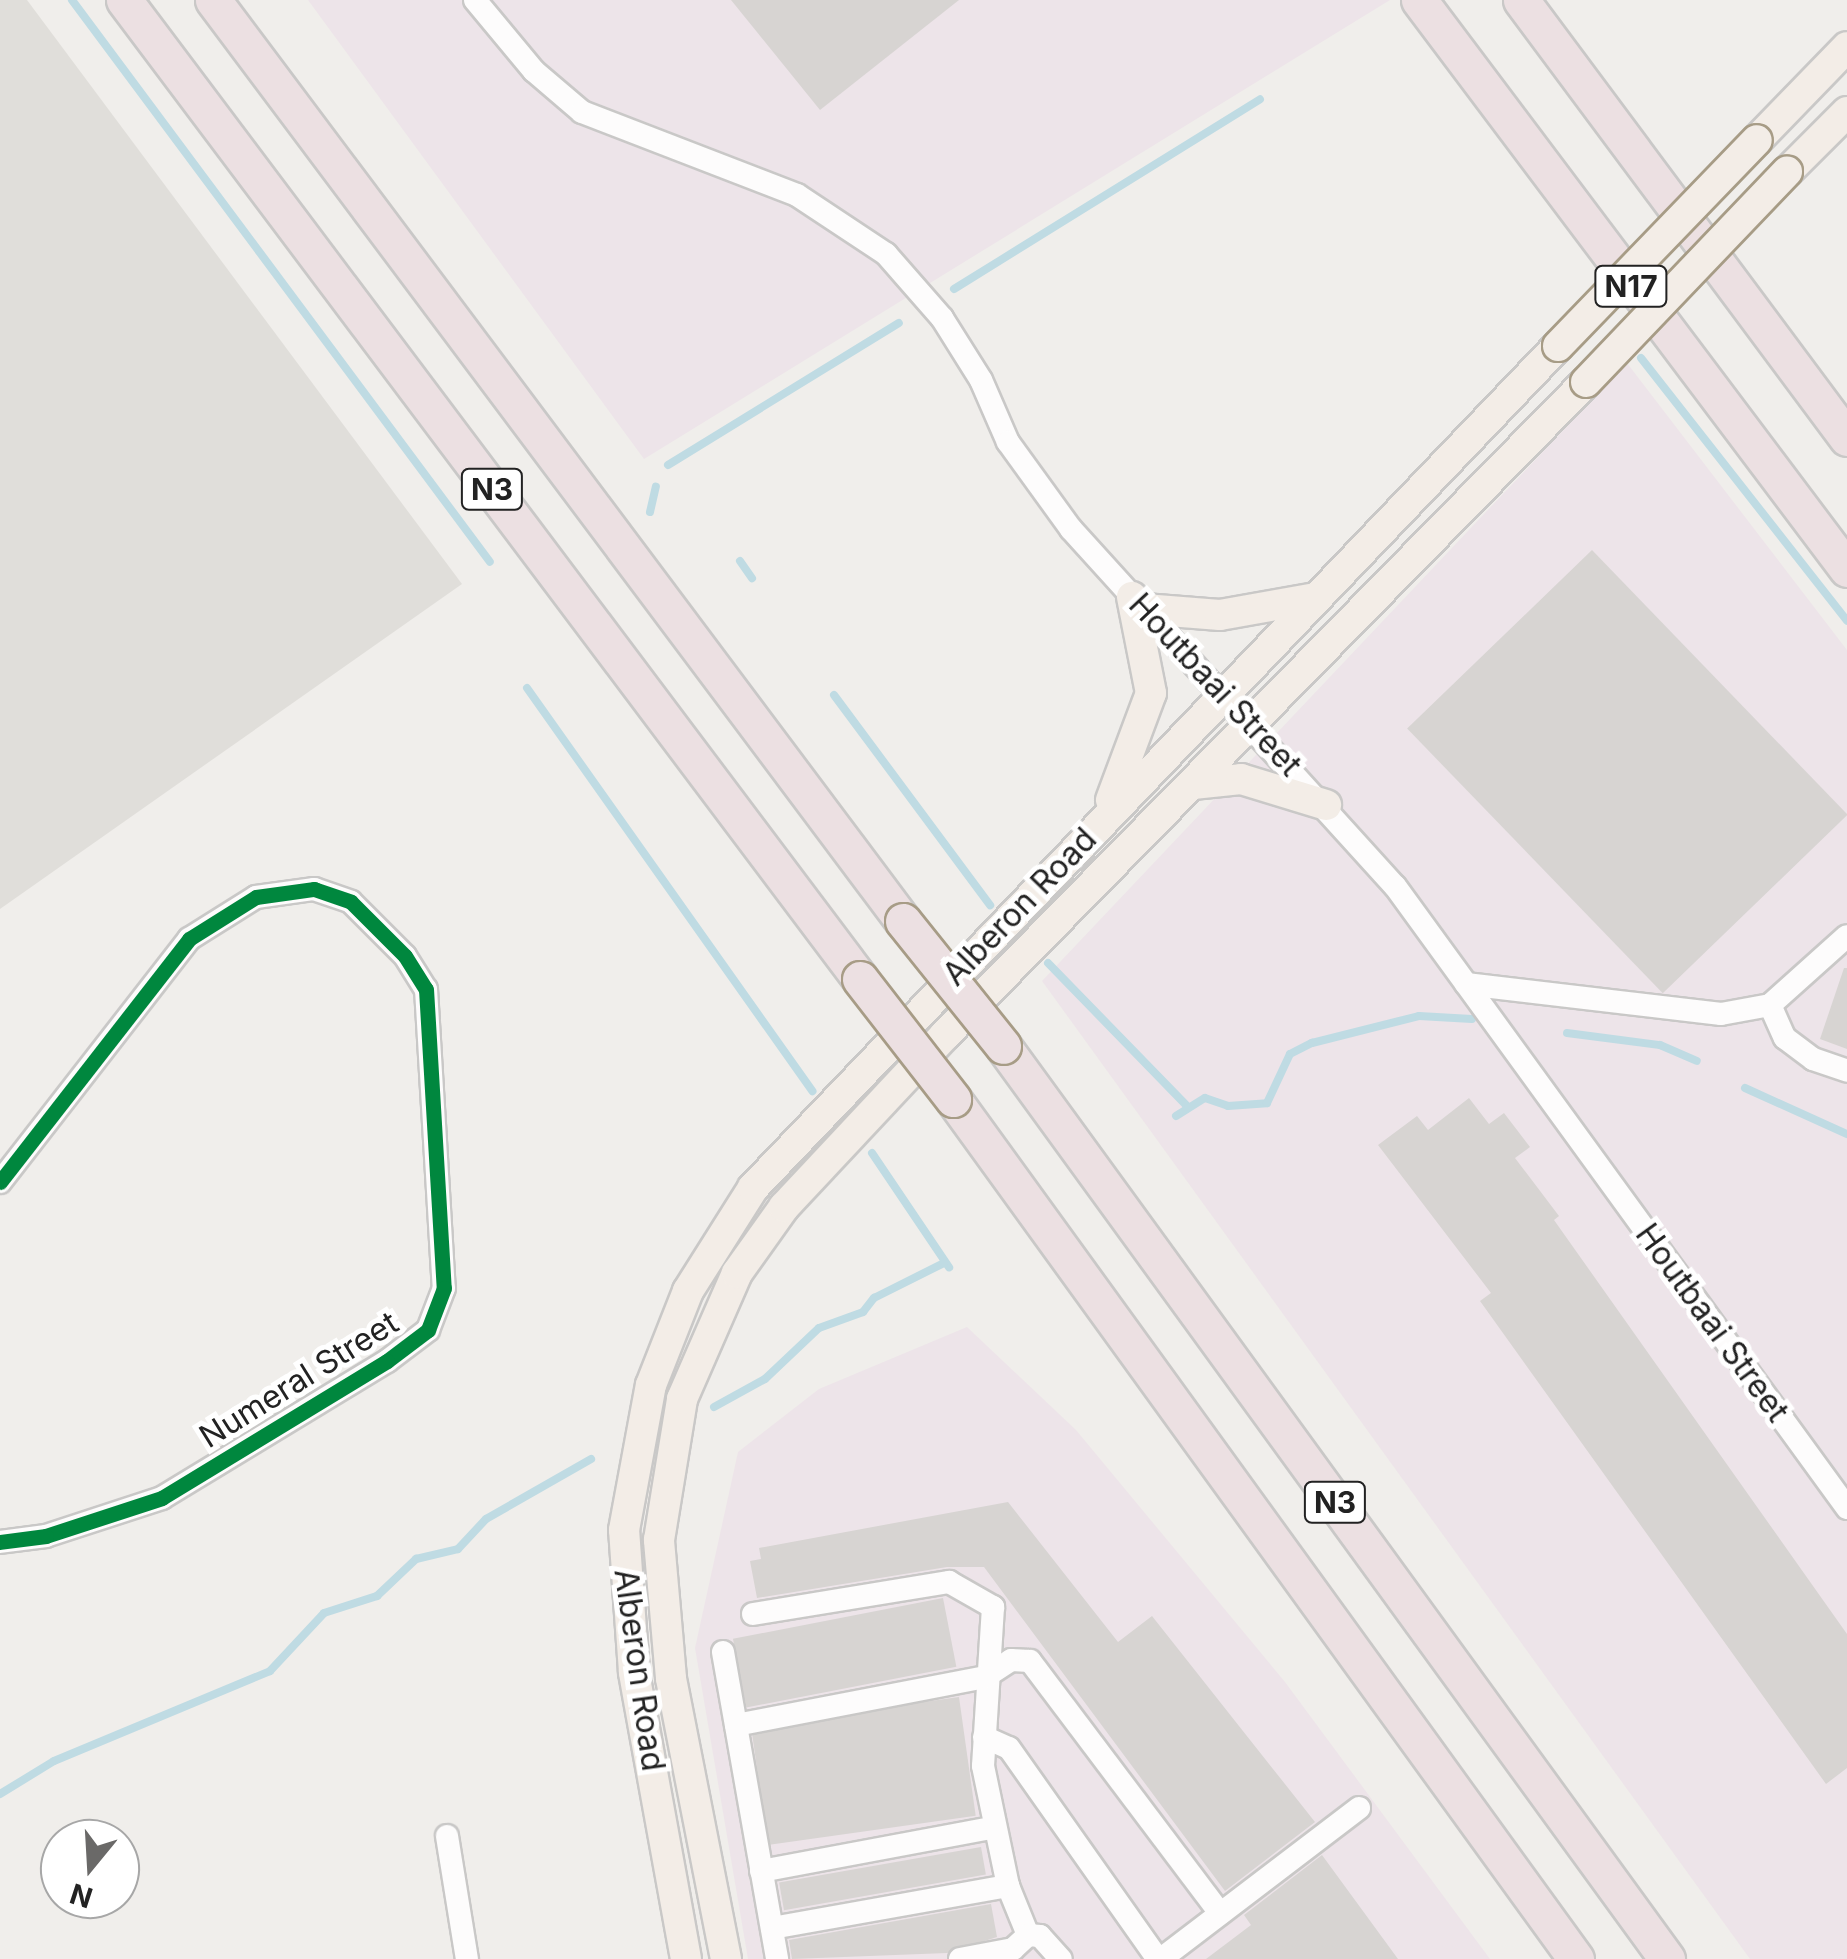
<!DOCTYPE html>
<html>
<head>
<meta charset="utf-8">
<style>
  body { margin:0 }
  #map { position:relative; width:1847px; height:1959px; overflow:hidden; background:#f0eeeb; font-family:Inter,sans-serif }
  div>[style] { position:absolute }
  .industrial>* { inset:0; background:#ede4e9 }
  .airport>* { inset:0; background:#e0deda }
  .stream>* { height:8px; margin:-4px; padding:0 4px; transform-origin:4px; border-radius:4px; background:#bfdbe3 }
  .building>* { inset:0; background:#d7d4d2; transform-origin:0 0 }
  .roads { filter:drop-shadow(2px 0 #c9c8c7) drop-shadow(-2px 0 #c9c8c7) drop-shadow(0 2px #c9c8c7) drop-shadow(0 -2px #c9c8c7) }
  .minor>* { height:22px; margin:-11px; padding:0 11px; transform-origin:11px; border-radius:11px; background:#fdfcfc }
  .major>* { height:30px; margin:-15px; padding:0 15px; transform-origin:15px; border-radius:15px; background:#f3ede7 }
  .highway>* { height:35px; margin:-17.5px; padding:0 17.5px; transform-origin:17.5px; border-radius:17.5px; background:#ece0e2 }
  .bridges { filter:drop-shadow(2px 0 #a79c86) drop-shadow(-2px 0 #a79c86) drop-shadow(0 2px #a79c86) drop-shadow(0 -2px #a79c86) }
  .major-bridge>* { height:30px; margin:-15px; padding:0 15px; transform-origin:15px; border-radius:15px; background:#f3ede7 }
  .highway-bridge>* { height:35px; margin:-17.5px; padding:0 17.5px; transform-origin:17.5px; border-radius:17.5px; background:#ece0e2 }
  .cycleway>* { height:15px; margin:-7.5px; padding:0 7.5px; transform-origin:7.5px; border-radius:7.5px; background:#00873e }
  span { translate:-50% -50%; white-space:nowrap; text-align:center; line-height:1.15; -webkit-text-stroke:10px #fff; paint-order:stroke }
  .shield-label span { padding:2px 8px; background:#fff; border:2px solid; border-radius:8px; -webkit-text-stroke-width:0 }
  .shield-label { font-size:30px; color:#222; font-weight:700 }
  .street-label { font-size:32px; color:#222 }
  .north { position:absolute; left:40px; top:1819px; width:100px; height:100px; box-sizing:border-box; background:#fff; border:2px solid #a7a7a7; border-radius:50%; rotate:198deg; font-size:28px; font-weight:700; line-height:40px; text-align:center; color:#222 }
  .north::after { content:''; display:block; margin:auto; width:35px; height:45px; background:#6a6968; clip-path:polygon(50% 0,100% 100%,50% 72%,0 100%) }
</style>
</head>
<body>
<div id="map">
  <div class="industrial">
    <div style="clip-path:polygon(308px 0,1390px 0,644px 459px)"></div>
    <div style="clip-path:polygon(1627px 363px,1847px 650px,1847px 1959px,1750px 1959px,1042px 981px)"></div>
    <div style="clip-path:polygon(967px 1327px,1076px 1430px,1285px 1682px,1490px 1959px,748px 1959px,695px 1648px,738px 1452px,819px 1389px)"></div>
  </div>
  <div class="airport">
    <div style="clip-path:polygon(0 0,27px 0,462px 584px,0 909px)"></div>
  </div>
  <div class="stream">
    <div style="left:72px;top:0;width:700px;rotate:53.36deg"></div>
    <div style="left:954px;top:289px;width:360px;rotate:-31.8deg"></div>
    <div style="left:1641px;top:358px;width:334px;rotate:51.9deg"></div>
    <div style="left:668px;top:465px;width:271px;rotate:-31.6deg"></div>
    <div style="left:650px;top:512px;width:26px;rotate:-77deg"></div>
    <div style="left:740px;top:561px;width:21px;rotate:55deg"></div>
    <div style="left:527px;top:688px;width:494px;rotate:54.7deg"></div>
    <div style="left:834px;top:695px;width:262px;rotate:53.4deg"></div>
    <div style="left:1048px;top:963px;width:201px;rotate:45.8deg"></div>
    <div style="left:1567px;top:1033px;width:94px;rotate:7.4deg"></div>
    <div style="left:1660px;top:1045px;width:40px;rotate:23.4deg"></div>
    <div style="left:1745px;top:1088px;width:112px;rotate:24.3deg"></div>
    <div style="left:1176px;top:1116px;width:34px;rotate:-32deg"></div>
    <div style="left:1205px;top:1098px;width:24px;rotate:19deg"></div>
    <div style="left:1228px;top:1106px;width:39px;rotate:-4deg"></div>
    <div style="left:1267px;top:1103px;width:54px;rotate:-64.9deg"></div>
    <div style="left:1290px;top:1054px;width:25px;rotate:-27deg"></div>
    <div style="left:1312px;top:1043px;width:110px;rotate:-14.2deg"></div>
    <div style="left:1419px;top:1016px;width:53px;rotate:3.2deg"></div>
    <div style="left:872px;top:1153px;width:138px;rotate:56deg"></div>
    <div style="left:714px;top:1407px;width:58px;rotate:-28.8deg"></div>
    <div style="left:765px;top:1379px;width:74px;rotate:-43.4deg"></div>
    <div style="left:819px;top:1328px;width:47px;rotate:-20deg"></div>
    <div style="left:863px;top:1312px;width:18px;rotate:-52deg"></div>
    <div style="left:874px;top:1298px;width:78px;rotate:-26.6deg"></div>
    <div style="left:0;top:1794px;width:63px;rotate:-31.4deg"></div>
    <div style="left:54px;top:1761px;width:234px;rotate:-22.6deg"></div>
    <div style="left:270px;top:1671px;width:79px;rotate:-47deg"></div>
    <div style="left:324px;top:1613px;width:56px;rotate:-17.8deg"></div>
    <div style="left:377px;top:1596px;width:54px;rotate:-43.5deg"></div>
    <div style="left:416px;top:1559px;width:43px;rotate:-13.4deg"></div>
    <div style="left:458px;top:1549px;width:41px;rotate:-47deg"></div>
    <div style="left:486px;top:1519px;width:121px;rotate:-29.7deg"></div>
  </div>
  <div class="building">
    <div style="clip-path:polygon(731px 0,959px 0,820px 110px)"></div>
    <div style="left:1592px;top:550px;width:368px;height:257px;rotate:46deg"></div>
    <div style="clip-path:polygon(1844px 968px,1847px 968px,1847px 1049px,1820px 1039px)"></div>
    <div style="clip-path:polygon(1469px 1098px,1489px 1124px,1504px 1113px,1530px 1147px,1515px 1158px,1559px 1216px,1554px 1220px,1847px 1634px,1847px 1768px,1826px 1784px,1480px 1301px,1491px 1293px,1378px 1145px,1417px 1116px,1428px 1130px)"></div>
    <div style="clip-path:polygon(1008px 1502px,1118px 1642px,1152px 1616px,1315px 1822px,1225px 1891px,984px 1567px,947px 1567px,757px 1598px,750px 1561px,761px 1559px,759px 1548px)"></div>
    <div style="left:943px;top:1598px;width:70px;height:214px;rotate:79deg"></div>
    <div style="left:959px;top:1697px;width:120px;height:210px;rotate:82deg"></div>
    <div style="left:981px;top:1847px;width:28px;height:205px;rotate:80deg"></div>
    <div style="clip-path:polygon(1322px 1855px,1398px 1959px,1206px 1959px,1251px 1925px,1244px 1915px)"></div>
    <div style="clip-path:polygon(991px 1904px,997px 1937px,947px 1953px,792px 1959px,789px 1940px)"></div>
  </div>
  <div class="roads">
    <div class="minor">
      <div style="left:475px;top:0;width:92px;rotate:50.3deg"></div>
      <div style="left:534px;top:71px;width:63px;rotate:40.5deg"></div>
      <div style="left:582px;top:112px;width:230px;rotate:21.1deg"></div>
      <div style="left:797px;top:195px;width:107px;rotate:33.5deg"></div>
      <div style="left:886px;top:254px;width:85px;rotate:48.8deg"></div>
      <div style="left:942px;top:318px;width:73px;rotate:57.8deg"></div>
      <div style="left:981px;top:380px;width:68px;rotate:66.5deg"></div>
      <div style="left:1008px;top:442px;width:107px;rotate:54.1deg"></div>
      <div style="left:1071px;top:529px;width:482px;rotate:47.8deg"></div>
      <div style="left:1395px;top:886px;width:769px;rotate:53.99deg"></div>
      <div style="left:1466px;top:984px;width:257px;rotate:6.7deg"></div>
      <div style="left:1721px;top:1014px;width:50px;rotate:-10.4deg"></div>
      <div style="left:1770px;top:1005px;width:103px;rotate:-41.9deg"></div>
      <div style="left:1770px;top:1005px;width:36px;rotate:66deg"></div>
      <div style="left:1785px;top:1038px;width:35px;rotate:37deg"></div>
      <div style="left:1813px;top:1059px;width:36px;rotate:19deg"></div>
      <div style="left:0;top:1182px;width:308px;rotate:-52.1deg"></div>
      <div style="left:189px;top:939px;width:79px;rotate:-32.1deg"></div>
      <div style="left:256px;top:897px;width:59px;rotate:-7.9deg"></div>
      <div style="left:314px;top:889px;width:39px;rotate:19deg"></div>
      <div style="left:351px;top:902px;width:76px;rotate:45deg"></div>
      <div style="left:405px;top:956px;width:39px;rotate:58deg"></div>
      <div style="left:426px;top:989px;width:300px;rotate:86.6deg"></div>
      <div style="left:444px;top:1288px;width:45px;rotate:110.9deg"></div>
      <div style="left:428px;top:1330px;width:51px;rotate:142.9deg"></div>
      <div style="left:387px;top:1361px;width:263px;rotate:148.7deg"></div>
      <div style="left:162px;top:1498px;width:122px;rotate:161.9deg"></div>
      <div style="left:46px;top:1536px;width:46px;rotate:172.6deg"></div>
      <div style="left:753px;top:1614px;width:199px;rotate:-9.3deg"></div>
      <div style="left:949px;top:1582px;width:51px;rotate:29.6deg"></div>
      <div style="left:993px;top:1607px;width:159px;rotate:93.6deg"></div>
      <div style="left:983px;top:1766px;width:123px;rotate:78.2deg"></div>
      <div style="left:1008px;top:1886px;width:53px;rotate:67.8deg"></div>
      <div style="left:723px;top:1652px;width:312px;rotate:80deg"></div>
      <div style="left:736px;top:1725px;width:254px;rotate:-10.9deg"></div>
      <div style="left:985px;top:1677px;width:31px;rotate:-33deg"></div>
      <div style="left:1011px;top:1660px;width:19px;rotate:3deg"></div>
      <div style="left:1030px;top:1661px;width:316px;rotate:53deg"></div>
      <div style="left:984px;top:1737px;width:27px;rotate:24deg"></div>
      <div style="left:1009px;top:1748px;width:258px;rotate:54.8deg"></div>
      <div style="left:447px;top:1836px;width:125px;rotate:80.8deg"></div>
      <div style="left:761px;top:1871px;width:238px;rotate:-10.6deg"></div>
      <div style="left:772px;top:1928px;width:240px;rotate:-10.1deg"></div>
      <div style="left:960px;top:1959px;width:54px;rotate:-10.7deg"></div>
      <div style="left:1013px;top:1949px;width:21px;rotate:-43deg"></div>
      <div style="left:1028px;top:1935px;width:12px;rotate:5deg"></div>
      <div style="left:1040px;top:1936px;width:31px;rotate:48deg"></div>
      <div style="left:1161px;top:1959px;width:249px;rotate:-37.3deg"></div>
    </div>
    <div class="major">
      <div style="left:1757px;top:140px;width:129px;rotate:-45.9deg"></div>
      <div style="left:1787px;top:172px;width:85px;rotate:-45deg"></div>
      <div style="left:1144px;top:609px;width:76px;rotate:4.5deg"></div>
      <div style="left:1220px;top:615px;width:97px;rotate:-10.1deg"></div>
      <div style="left:1193px;top:784px;width:48px;rotate:-5.9deg"></div>
      <div style="left:1241px;top:779px;width:89px;rotate:17deg"></div>
      <div style="left:1111px;top:800px;width:114px;rotate:-69.5deg"></div>
      <div style="left:1151px;top:693px;width:98px;rotate:-101.2deg"></div>
      <div style="left:686px;top:1959px;width:292px;rotate:-100.3deg"></div>
      <div style="left:634px;top:1672px;width:142px;rotate:-94deg"></div>
      <div style="left:624px;top:1530px;width:147px;rotate:-79.5deg"></div>
      <div style="left:651px;top:1385px;width:101px;rotate:-68.5deg"></div>
      <div style="left:688px;top:1291px;width:122px;rotate:-57.7deg"></div>
      <div style="left:753px;top:1188px;width:1165px;rotate:-46.29deg"></div>
      <div style="left:726px;top:1959px;width:286px;rotate:-101.1deg"></div>
      <div style="left:671px;top:1678px;width:139px;rotate:-95deg"></div>
      <div style="left:659px;top:1540px;width:143px;rotate:-80.7deg"></div>
      <div style="left:682px;top:1399px;width:137px;rotate:-66.4deg"></div>
      <div style="left:737px;top:1273px;width:81px;rotate:-54.5deg"></div>
      <div style="left:784px;top:1207px;width:236px;rotate:-46.9deg"></div>
      <div style="left:945px;top:1035px;width:915px;rotate:-45.53deg"></div>
    </div>
    <div class="highway">
      <div style="left:124px;top:0;width:1225px;rotate:53.06deg"></div>
      <div style="left:213px;top:0;width:1151px;rotate:53.16deg"></div>
      <div style="left:1419px;top:0;width:712px;rotate:53.05deg"></div>
      <div style="left:1521px;top:0;width:546px;rotate:53.34deg"></div>
      <div style="left:1003px;top:1046px;width:1129px;rotate:53.97deg"></div>
      <div style="left:953px;top:1099px;width:1062px;rotate:54.08deg"></div>
    </div>
  </div>
  <div class="bridges">
    <div class="major-bridge">
      <div style="left:1558px;top:346px;width:286px;rotate:-46deg"></div>
      <div style="left:1586px;top:382px;width:291px;rotate:-46.3deg"></div>
    </div>
    <div class="highway-bridge">
      <div style="left:903px;top:921px;width:160px;rotate:51.3deg"></div>
      <div style="left:860px;top:979px;width:152px;rotate:52.2deg"></div>
    </div>
  </div>
  <div class="cycleway">
    <div style="left:0;top:1182px;width:308px;rotate:-52.1deg"></div>
    <div style="left:189px;top:939px;width:79px;rotate:-32.1deg"></div>
    <div style="left:256px;top:897px;width:59px;rotate:-7.9deg"></div>
    <div style="left:314px;top:889px;width:39px;rotate:19deg"></div>
    <div style="left:351px;top:902px;width:76px;rotate:45deg"></div>
    <div style="left:405px;top:956px;width:39px;rotate:58deg"></div>
    <div style="left:426px;top:989px;width:300px;rotate:86.6deg"></div>
    <div style="left:444px;top:1288px;width:45px;rotate:110.9deg"></div>
    <div style="left:428px;top:1330px;width:51px;rotate:142.9deg"></div>
    <div style="left:387px;top:1361px;width:263px;rotate:148.7deg"></div>
    <div style="left:162px;top:1498px;width:122px;rotate:161.9deg"></div>
    <div style="left:46px;top:1536px;width:46px;rotate:172.6deg"></div>
  </div>
  <div class="shield-label">
    <span style="left:1631px;top:286px">N17</span>
    <span style="left:492px;top:489px">N3</span>
    <span style="left:1335px;top:1502px">N3</span>
  </div>
  <div class="street-label">
    <span style="left:1215px;top:685px;rotate:47deg">Houtbaai Street</span>
    <span style="left:1020px;top:907px;rotate:-46deg">Alberon Road</span>
    <span style="left:1712px;top:1323px;rotate:54deg">Houtbaai Street</span>
    <span style="left:299px;top:1380px;rotate:-32deg">Numeral Street</span>
    <span style="left:639px;top:1670px;rotate:82deg">Alberon Road</span>
  </div>
  <div class="north">N</div>
</div>
</body>
</html>
